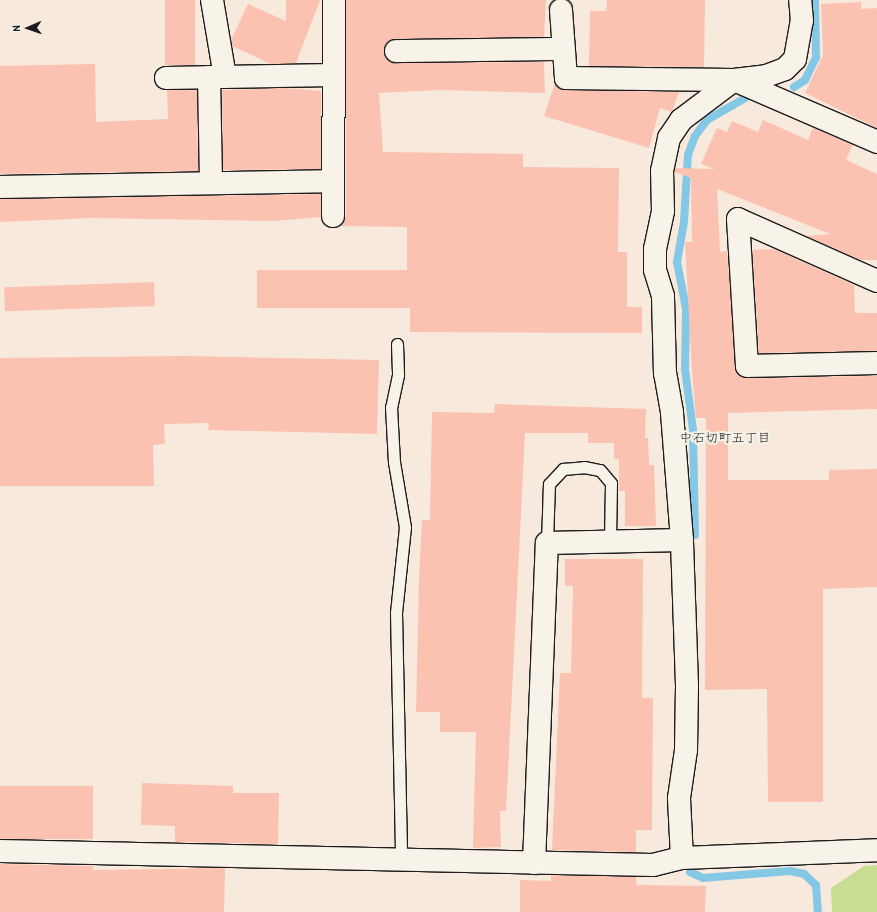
<!DOCTYPE html>
<html>
<head>
<meta charset="utf-8">
<style>
  body { margin:0 }
  #map { position:relative; width:877px; height:912px; overflow:hidden; background:#f8e9dd; font-family:"Patrick Hand","Klee One",sans-serif }
  div>[style] { position:absolute }
  .green>* { inset:0; background:#c6dd92 }
  .stream>* { height:8px; margin:-4px; padding:0 4px; transform-origin:4px; border-radius:4px; background:#84c8e5 }
  .building>* { inset:0; background:#fbc2b2; transform-origin:0 0 }
  .roads { filter:drop-shadow(1px 0 #1c1c1c) drop-shadow(-1px 0 #1c1c1c) drop-shadow(0 1px #1c1c1c) drop-shadow(0 -1px #1c1c1c) }
  .service>* { height:11px; margin:-5.5px; padding:0 5.5px; transform-origin:5.5px; border-radius:5.5px; background:#f7f3e8 }
  .minor>* { height:22px; margin:-11px; padding:0 11px; transform-origin:11px; border-radius:11px; background:#f7f3e8 }
  span { translate:-50% -50%; white-space:nowrap; text-align:center; line-height:1.15; -webkit-text-stroke:4px #f7f3e8; paint-order:stroke }
  .neighbourhood-label { font-size:13px; color:#1c1c1c }
  .north { position:absolute; left:8px; top:8px; width:40px; height:40px; -webkit-text-stroke:3px #f7f3e8; paint-order:stroke; rotate:268deg; font-size:11px; font-weight:700; line-height:16px; text-align:center; color:#1c1c1c }
  .north::after { content:''; display:block; margin:auto; width:14px; height:18px; background:#1c1c1c; clip-path:polygon(50% 0,100% 100%,50% 72%,0 100%) }
</style>
</head>
<body>
<div id="map">
  <div class="green">
    <div style="clip-path:polygon(877px 865px,877px 912px,832px 912px,831px 888px,864px 866px)"></div>
  </div>
  <div class="stream">
    <div style="left:794px;top:87px;width:13px;rotate:-32deg"></div>
    <div style="left:805px;top:80px;width:25px;rotate:-64deg"></div>
    <div style="left:816px;top:57px;width:57px;rotate:-91deg"></div>
    <div style="left:695px;top:535px;width:105px;rotate:-91.1deg"></div>
    <div style="left:693px;top:430px;width:62px;rotate:-97.5deg"></div>
    <div style="left:685px;top:369px;width:60px;rotate:-89deg"></div>
    <div style="left:686px;top:309px;width:48px;rotate:-100.8deg"></div>
    <div style="left:677px;top:262px;width:41px;rotate:-80.1deg"></div>
    <div style="left:684px;top:222px;width:67px;rotate:-86.6deg"></div>
    <div style="left:688px;top:155px;width:20px;rotate:-70deg"></div>
    <div style="left:695px;top:136px;width:20px;rotate:-53deg"></div>
    <div style="left:707px;top:120px;width:46px;rotate:-29.9deg"></div>
    <div style="left:690px;top:872px;width:14px;rotate:25deg"></div>
    <div style="left:703px;top:878px;width:87px;rotate:-4.6deg"></div>
    <div style="left:790px;top:871px;width:14px;rotate:12deg"></div>
    <div style="left:804px;top:874px;width:16px;rotate:43deg"></div>
    <div style="left:816px;top:885px;width:27px;rotate:86deg"></div>
  </div>
  <div class="building">
    <div style="left:165px;top:0;width:30px;height:65px"></div>
    <div style="clip-path:polygon(286px 0,320px 0,296px 63px,271px 64px,232px 46px,231px 40px,248px 4px,286px 21px)"></div>
    <div style="clip-path:polygon(346px 0,546px 0,544px 37px,389px 40px,384px 52px,385px 58px,396px 63px,544px 62px,545px 93px,439px 90px,379px 93px,383px 152px,523px 154px,523px 167px,619px 168px,618px 252px,627px 252px,627px 307px,642px 307px,642px 333px,410px 332px,410px 308px,257px 308px,257px 270px,407px 270px,407px 227px,341px 226px,346px 216px)"></div>
    <div style="clip-path:polygon(607px 0,705px 0,704px 67px,589px 66px,590px 11px,606px 11px)"></div>
    <div style="clip-path:polygon(861px 2px,861px 9px,877px 8px,877px 128px,805px 93px,823px 55px,821px 4px)"></div>
    <div style="clip-path:polygon(95px 64px,96px 122px,168px 119px,167px 90px,197px 90px,198px 171px,0 174px,0 66px)"></div>
    <div style="clip-path:polygon(555px 83px,566px 90px,679px 92px,672px 112px,660px 108px,649px 148px,544px 116px)"></div>
    <div style="clip-path:polygon(286px 88px,321px 91px,321px 169px,223px 170px,222px 90px)"></div>
    <div style="clip-path:polygon(763px 120px,808px 140px,813px 128px,853px 145px,846px 160px,877px 174px,877px 260px,861px 260px,822px 243px,807px 236px,830px 234px,717px 189px,720px 252px,727px 251px,737px 373px,747px 378px,877px 376px,877px 409px,728px 413px,728px 480px,829px 480px,829px 470px,877px 469px,877px 587px,823px 589px,823px 802px,768px 802px,767px 689px,705px 690px,706px 418px,696px 418px,692px 371px,685px 242px,692px 242px,691px 178px,675px 172px,675px 168px,715px 169px,701px 164px,717px 128px,727px 132px,732px 121px,758px 132px)"></div>
    <div style="clip-path:polygon(321px 194px,321px 217px,274px 221px,93px 218px,0 222px,0 199px)"></div>
    <div style="clip-path:polygon(774px 249px,854px 285px,855px 313px,877px 313px,877px 351px,759px 353px,752px 250px)"></div>
    <div style="left:154px;top:282px;width:24px;height:150px;rotate:88deg"></div>
    <div style="clip-path:polygon(184px 356px,379px 360px,377px 434px,208px 430px,209px 423px,164px 424px,165px 444px,153px 445px,154px 486px,0 486px,0 358px)"></div>
    <div style="clip-path:polygon(495px 404px,646px 409px,645px 438px,648px 438px,649px 465px,654px 465px,656px 526px,625px 526px,625px 491px,619px 491px,619px 459px,614px 459px,614px 443px,588px 443px,588px 433px,525px 433px,506px 811px,500px 811px,501px 847px,473px 848px,476px 732px,440px 732px,440px 712px,416px 712px,419px 578px,422px 520px,430px 520px,432px 412px,494px 413px)"></div>
    <div style="clip-path:polygon(565px 559px,643px 559px,642px 698px,653px 698px,652px 830px,636px 830px,636px 852px,552px 850px,560px 673px,571px 673px,573px 586px,565px 586px)"></div>
    <div style="clip-path:polygon(142px 783px,233px 786px,233px 793px,279px 793px,278px 844px,175px 842px,175px 826px,141px 825px)"></div>
    <div style="left:0;top:786px;width:93px;height:53px"></div>
    <div style="clip-path:polygon(0 864px,93px 866px,93px 870px,225px 868px,224px 912px,0 912px)"></div>
    <div style="clip-path:polygon(551px 875px,636px 877px,637px 885px,706px 886px,705px 912px,520px 912px,520px 880px,551px 881px)"></div>
  </div>
  <div class="roads">
    <div class="service">
      <div style="left:397px;top:344px;width:31px;rotate:88deg"></div>
      <div style="left:398px;top:375px;width:33px;rotate:102deg"></div>
      <div style="left:391px;top:407px;width:55px;rotate:86.9deg"></div>
      <div style="left:394px;top:462px;width:66px;rotate:80.4deg"></div>
      <div style="left:405px;top:527px;width:85px;rotate:96deg"></div>
      <div style="left:396px;top:612px;width:248px;rotate:88.8deg"></div>
      <div style="left:547px;top:543px;width:59px;rotate:-88.1deg"></div>
      <div style="left:549px;top:484px;width:21px;rotate:-47deg"></div>
      <div style="left:563px;top:469px;width:21px;rotate:-5deg"></div>
      <div style="left:584px;top:467px;width:16px;rotate:11deg"></div>
      <div style="left:600px;top:470px;width:17px;rotate:50deg"></div>
      <div style="left:611px;top:483px;width:58px;rotate:91deg"></div>
    </div>
    <div class="minor">
      <div style="left:212px;top:0;width:78px;rotate:80.4deg"></div>
      <div style="left:561px;top:10px;width:68px;rotate:85.8deg"></div>
      <div style="left:566px;top:78px;width:168px;rotate:0.7deg"></div>
      <div style="left:734px;top:80px;width:156px;rotate:23.4deg"></div>
      <div style="left:396px;top:51px;width:166px;rotate:-0.7deg"></div>
      <div style="left:209px;top:77px;width:106px;rotate:88.9deg"></div>
      <div style="left:166px;top:78px;width:167px;rotate:-1deg"></div>
      <div style="left:0;top:187px;width:331px;rotate:-1deg"></div>
      <div style="left:333px;top:216px;width:216px;rotate:-89.7deg"></div>
      <div style="left:877px;top:281px;width:152px;rotate:-156deg"></div>
      <div style="left:738px;top:219px;width:147px;rotate:86.5deg"></div>
      <div style="left:747px;top:366px;width:130px;rotate:-1.3deg"></div>
      <div style="left:0;top:851px;width:653px;rotate:1.23deg"></div>
      <div style="left:653px;top:865px;width:30px;rotate:-14deg"></div>
      <div style="left:682px;top:858px;width:195px;rotate:-2.3deg"></div>
      <div style="left:682px;top:858px;width:60px;rotate:-92.9deg"></div>
      <div style="left:679px;top:798px;width:49px;rotate:-81.7deg"></div>
      <div style="left:686px;top:750px;width:65px;rotate:-89.1deg"></div>
      <div style="left:687px;top:685px;width:145px;rotate:-92deg"></div>
      <div style="left:682px;top:540px;width:128px;rotate:-94.5deg"></div>
      <div style="left:672px;top:412px;width:39px;rotate:-100deg"></div>
      <div style="left:665px;top:374px;width:78px;rotate:-91.5deg"></div>
      <div style="left:663px;top:296px;width:27px;rotate:-107deg"></div>
      <div style="left:655px;top:270px;width:21px;rotate:-90deg"></div>
      <div style="left:655px;top:249px;width:39px;rotate:-78deg"></div>
      <div style="left:663px;top:211px;width:40px;rotate:-91.4deg"></div>
      <div style="left:662px;top:171px;width:34px;rotate:-78deg"></div>
      <div style="left:669px;top:138px;width:22px;rotate:-56deg"></div>
      <div style="left:681px;top:120px;width:66px;rotate:-37deg"></div>
      <div style="left:734px;top:80px;width:32px;rotate:-7deg"></div>
      <div style="left:766px;top:76px;width:20px;rotate:-20deg"></div>
      <div style="left:785px;top:69px;width:14px;rotate:-45deg"></div>
      <div style="left:795px;top:59px;width:39px;rotate:-80deg"></div>
      <div style="left:802px;top:21px;width:21px;rotate:-95deg"></div>
      <div style="left:534px;top:863px;width:320px;rotate:-87.7deg"></div>
      <div style="left:547px;top:543px;width:135px;rotate:-1.3deg"></div>
    </div>
  </div>
  <div class="neighbourhood-label">
    <span style="left:725px;top:437px">中石切町五丁目</span>
  </div>
  <div class="north">N</div>
</div>
</body>
</html>
